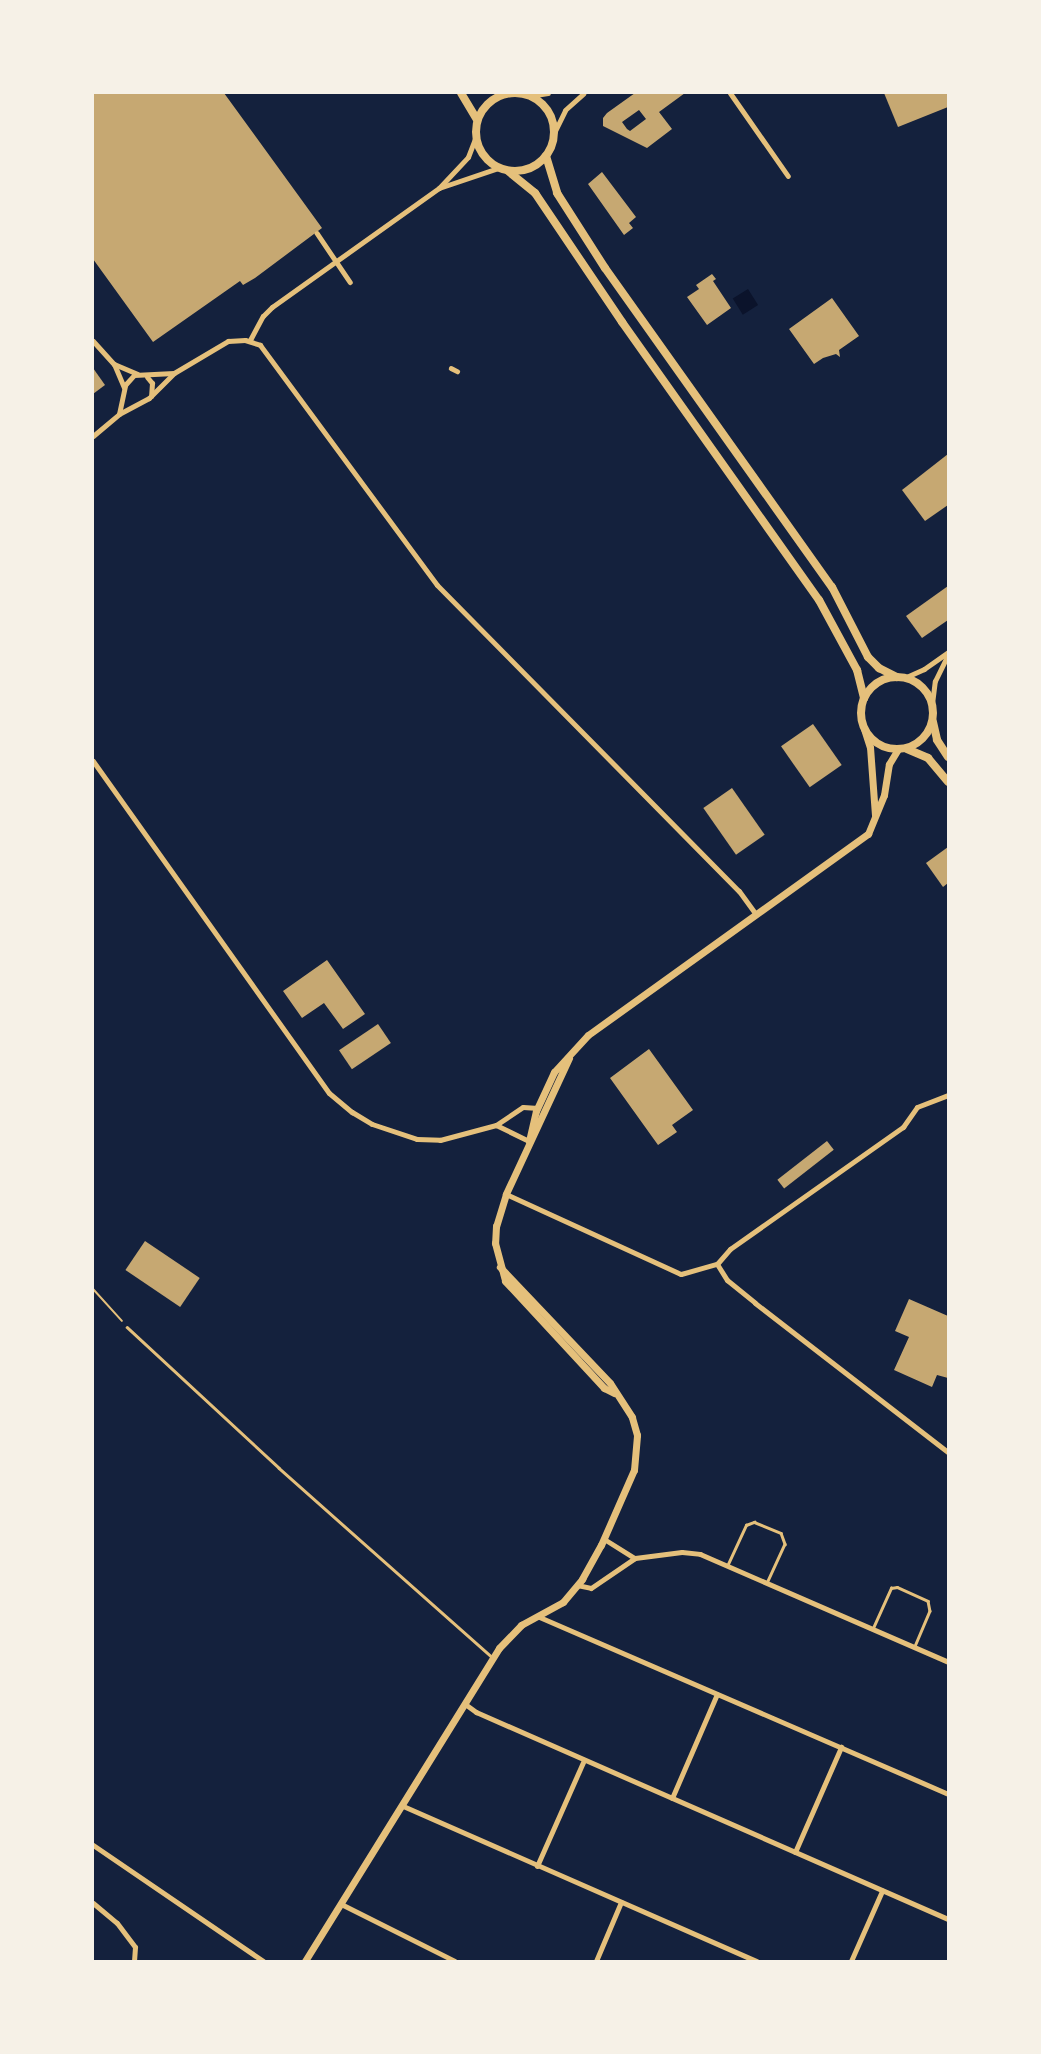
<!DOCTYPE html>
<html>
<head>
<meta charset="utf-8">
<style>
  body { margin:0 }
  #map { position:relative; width:1041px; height:2054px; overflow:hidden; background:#14213d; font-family:"Roboto Condensed",sans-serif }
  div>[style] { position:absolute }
  .water>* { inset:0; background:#0b132b; transform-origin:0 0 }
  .building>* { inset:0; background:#c6a872; transform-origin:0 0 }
  .path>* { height:2px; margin:-1px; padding:0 1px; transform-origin:1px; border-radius:1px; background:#e5c07b }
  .service>* { height:2.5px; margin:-1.25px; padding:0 1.25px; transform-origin:1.25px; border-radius:1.25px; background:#e5c07b }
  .pedestrian>* { height:4.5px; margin:-2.25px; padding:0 2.25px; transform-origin:2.25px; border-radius:2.25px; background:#e5c07b }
  .minor>* { height:5px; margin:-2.5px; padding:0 2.5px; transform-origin:2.5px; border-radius:2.5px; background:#e5c07b }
  .tertiary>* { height:7px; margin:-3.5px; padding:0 3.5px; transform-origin:3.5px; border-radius:3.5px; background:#e5c07b }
  .secondary>* { height:8px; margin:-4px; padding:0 4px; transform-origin:4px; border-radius:4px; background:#e5c07b }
  .secondary>.ring { margin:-4px; padding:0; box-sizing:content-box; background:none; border:8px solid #e5c07b; border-radius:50% }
  span { translate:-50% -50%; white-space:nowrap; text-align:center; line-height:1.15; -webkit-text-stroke:7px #f6f1e7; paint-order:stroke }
  .frame { position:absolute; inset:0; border:94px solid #f6f1e7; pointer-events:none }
</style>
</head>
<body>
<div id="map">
  <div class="water">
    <div style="left:748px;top:289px;width:19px;height:18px;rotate:58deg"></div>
  </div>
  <div class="building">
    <div style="clip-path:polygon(93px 93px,224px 93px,322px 228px,255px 278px,243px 285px,240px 281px,153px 342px,93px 259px)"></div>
    <div style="clip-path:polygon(evenodd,635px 93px,685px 93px,659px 112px,672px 129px,647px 148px,603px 126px,603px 118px,607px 113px,635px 93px,639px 110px,646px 119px,630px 131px,627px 129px,622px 122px,639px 110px)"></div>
    <div style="clip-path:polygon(884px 93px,948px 93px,948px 107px,898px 127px)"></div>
    <div style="clip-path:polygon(602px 172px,636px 217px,629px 223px,633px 228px,624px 235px,588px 184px)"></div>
    <div style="clip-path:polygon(712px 274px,716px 279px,713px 281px,731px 308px,707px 325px,687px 297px,699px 289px,696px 285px)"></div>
    <div style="clip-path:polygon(832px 298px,859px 336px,839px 350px,840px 357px,836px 354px,823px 358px,814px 364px,789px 329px)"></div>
    <div style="clip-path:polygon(93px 368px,105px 385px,93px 394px)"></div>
    <div style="clip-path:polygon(948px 454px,948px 505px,925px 521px,902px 490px)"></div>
    <div style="clip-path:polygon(948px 586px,948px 620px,922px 638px,906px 616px)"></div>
    <div style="left:813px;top:724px;width:50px;height:39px;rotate:55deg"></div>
    <div style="left:732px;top:788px;width:57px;height:35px;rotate:55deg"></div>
    <div style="clip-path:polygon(948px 847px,948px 883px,943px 887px,926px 863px)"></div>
    <div style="clip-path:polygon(327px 960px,365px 1014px,343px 1029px,324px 1003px,302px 1018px,283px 991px)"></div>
    <div style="left:378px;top:1024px;width:23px;height:47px;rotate:56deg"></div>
    <div style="clip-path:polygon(649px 1049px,693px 1110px,672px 1125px,677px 1132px,658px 1145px,610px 1078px)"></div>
    <div style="left:827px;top:1141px;width:11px;height:63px;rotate:52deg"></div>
    <div style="left:145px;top:1241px;width:66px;height:35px;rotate:34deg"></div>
    <div style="clip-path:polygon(909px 1299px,948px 1316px,948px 1378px,937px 1375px,932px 1387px,894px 1370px,909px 1337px,895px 1331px)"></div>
  </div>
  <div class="path">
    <div style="left:93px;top:1289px;width:43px;rotate:47.8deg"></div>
  </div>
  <div class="service">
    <div style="left:127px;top:1327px;width:207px;rotate:42.8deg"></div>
    <div style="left:279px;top:1468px;width:285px;rotate:41.6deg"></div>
    <div style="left:728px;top:1564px;width:43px;rotate:-65.2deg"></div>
    <div style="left:746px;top:1525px;width:9px;rotate:-21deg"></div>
    <div style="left:754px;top:1522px;width:29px;rotate:22deg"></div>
    <div style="left:781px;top:1533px;width:12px;rotate:70deg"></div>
    <div style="left:785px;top:1544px;width:41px;rotate:114.7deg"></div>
    <div style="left:873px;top:1628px;width:44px;rotate:-65.8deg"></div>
    <div style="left:891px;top:1588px;width:6px;rotate:-9deg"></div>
    <div style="left:897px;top:1587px;width:34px;rotate:24deg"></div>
    <div style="left:928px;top:1601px;width:10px;rotate:79deg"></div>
    <div style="left:930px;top:1611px;width:39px;rotate:113deg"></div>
  </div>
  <div class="pedestrian">
    <div style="left:317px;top:233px;width:59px;rotate:56deg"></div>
    <div style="left:451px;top:368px;width:7px;rotate:27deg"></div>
  </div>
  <div class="minor">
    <div style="left:730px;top:93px;width:101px;rotate:55.1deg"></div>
    <div style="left:529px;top:96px;width:19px;rotate:-9deg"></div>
    <div style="left:554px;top:133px;width:25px;rotate:-64deg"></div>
    <div style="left:565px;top:110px;width:25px;rotate:-42deg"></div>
    <div style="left:439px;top:188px;width:62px;rotate:-18.7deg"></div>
    <div style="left:250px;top:340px;width:27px;rotate:-62deg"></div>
    <div style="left:263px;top:316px;width:13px;rotate:-45deg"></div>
    <div style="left:272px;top:307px;width:205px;rotate:-35.5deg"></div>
    <div style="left:439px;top:188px;width:42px;rotate:-46.9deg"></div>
    <div style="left:468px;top:157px;width:22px;rotate:-69deg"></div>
    <div style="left:93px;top:341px;width:31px;rotate:48deg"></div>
    <div style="left:114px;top:364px;width:25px;rotate:67deg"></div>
    <div style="left:114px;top:364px;width:25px;rotate:23deg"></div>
    <div style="left:147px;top:377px;width:8px;rotate:50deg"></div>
    <div style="left:152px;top:383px;width:13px;rotate:94deg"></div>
    <div style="left:119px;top:414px;width:30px;rotate:-78deg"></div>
    <div style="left:125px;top:385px;width:13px;rotate:-48deg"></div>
    <div style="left:134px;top:375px;width:40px;rotate:-2.9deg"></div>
    <div style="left:174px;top:373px;width:63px;rotate:-30.7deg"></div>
    <div style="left:228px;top:341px;width:17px;rotate:-3deg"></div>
    <div style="left:245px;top:340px;width:16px;rotate:18deg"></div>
    <div style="left:260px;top:345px;width:298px;rotate:53.6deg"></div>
    <div style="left:437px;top:585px;width:430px;rotate:45.4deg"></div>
    <div style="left:739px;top:891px;width:29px;rotate:54deg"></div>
    <div style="left:93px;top:436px;width:34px;rotate:-40deg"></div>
    <div style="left:119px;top:414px;width:34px;rotate:-28deg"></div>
    <div style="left:149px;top:398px;width:34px;rotate:-45deg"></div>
    <div style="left:904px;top:678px;width:22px;rotate:-24deg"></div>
    <div style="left:924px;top:669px;width:29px;rotate:-35deg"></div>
    <div style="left:932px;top:704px;width:23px;rotate:-83deg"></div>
    <div style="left:935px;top:681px;width:30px;rotate:-64deg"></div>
    <div style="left:93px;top:761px;width:407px;rotate:54.6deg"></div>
    <div style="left:329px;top:1093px;width:30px;rotate:40deg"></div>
    <div style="left:352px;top:1112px;width:23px;rotate:31deg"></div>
    <div style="left:372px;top:1124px;width:47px;rotate:18.4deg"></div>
    <div style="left:417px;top:1139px;width:23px;rotate:2deg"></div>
    <div style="left:440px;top:1140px;width:58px;rotate:-15deg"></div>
    <div style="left:496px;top:1125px;width:32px;rotate:-34deg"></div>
    <div style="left:523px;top:1107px;width:15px;rotate:4deg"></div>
    <div style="left:496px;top:1125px;width:37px;rotate:26deg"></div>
    <div style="left:506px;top:1194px;width:192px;rotate:24.6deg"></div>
    <div style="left:681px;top:1274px;width:37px;rotate:-16deg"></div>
    <div style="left:717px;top:1264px;width:19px;rotate:58deg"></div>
    <div style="left:727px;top:1280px;width:36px;rotate:39deg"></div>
    <div style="left:755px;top:1303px;width:244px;rotate:37.7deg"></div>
    <div style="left:717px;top:1264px;width:20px;rotate:-49deg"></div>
    <div style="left:730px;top:1249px;width:212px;rotate:-35.2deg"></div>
    <div style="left:903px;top:1127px;width:24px;rotate:-55deg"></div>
    <div style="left:917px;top:1107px;width:33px;rotate:-21deg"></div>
    <div style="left:604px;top:1539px;width:36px;rotate:32deg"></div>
    <div style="left:577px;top:1585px;width:14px;rotate:12deg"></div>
    <div style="left:591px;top:1588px;width:53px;rotate:-34.3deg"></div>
    <div style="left:635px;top:1558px;width:47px;rotate:-7.3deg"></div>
    <div style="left:682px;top:1552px;width:18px;rotate:6deg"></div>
    <div style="left:700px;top:1554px;width:270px;rotate:23.5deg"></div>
    <div style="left:537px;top:1616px;width:448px;rotate:23.4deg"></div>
    <div style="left:465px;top:1704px;width:14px;rotate:36deg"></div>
    <div style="left:476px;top:1712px;width:515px;rotate:23.68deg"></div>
    <div style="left:672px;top:1798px;width:113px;rotate:-66.6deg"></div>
    <div style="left:403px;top:1806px;width:386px;rotate:23.7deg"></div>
    <div style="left:93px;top:1845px;width:206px;rotate:34.3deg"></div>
    <div style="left:795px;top:1852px;width:115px;rotate:-66.3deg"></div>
    <div style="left:537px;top:1866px;width:116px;rotate:-66.1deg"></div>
    <div style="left:93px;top:1903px;width:31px;rotate:40deg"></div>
    <div style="left:117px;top:1923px;width:30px;rotate:53deg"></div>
    <div style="left:135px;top:1947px;width:14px;rotate:94deg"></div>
    <div style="left:341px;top:1904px;width:127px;rotate:26.6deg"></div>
    <div style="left:596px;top:1961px;width:64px;rotate:-67deg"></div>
    <div style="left:851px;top:1961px;width:77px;rotate:-66.1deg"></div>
  </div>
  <div class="tertiary">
    <div style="left:864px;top:729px;width:19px;rotate:72deg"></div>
    <div style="left:870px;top:747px;width:68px;rotate:85.8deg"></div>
    <div style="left:569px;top:1058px;width:150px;rotate:114.9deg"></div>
    <div style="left:506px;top:1194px;width:34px;rotate:107deg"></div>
    <div style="left:496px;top:1226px;width:17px;rotate:93deg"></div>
    <div style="left:495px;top:1243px;width:39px;rotate:75deg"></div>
    <div style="left:505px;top:1281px;width:146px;rotate:47.2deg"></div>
    <div style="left:604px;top:1388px;width:11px;rotate:27deg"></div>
    <div style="left:529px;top:1141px;width:31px;rotate:-77deg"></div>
    <div style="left:536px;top:1111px;width:43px;rotate:-65.2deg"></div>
    <div style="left:554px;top:1072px;width:50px;rotate:-47.4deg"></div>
    <div style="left:588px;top:1035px;width:345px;rotate:-35.7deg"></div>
    <div style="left:868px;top:834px;width:42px;rotate:-67.7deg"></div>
    <div style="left:884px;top:795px;width:31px;rotate:-81deg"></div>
    <div style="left:889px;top:764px;width:17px;rotate:-59deg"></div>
    <div style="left:305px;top:1961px;width:368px;rotate:-58.2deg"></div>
    <div style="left:499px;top:1648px;width:32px;rotate:-46deg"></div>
    <div style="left:521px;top:1625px;width:48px;rotate:-28.7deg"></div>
    <div style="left:563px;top:1602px;width:30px;rotate:-50deg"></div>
    <div style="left:582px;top:1579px;width:39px;rotate:-61deg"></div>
    <div style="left:601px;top:1545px;width:82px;rotate:-66.3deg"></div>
    <div style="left:634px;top:1470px;width:35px;rotate:-85deg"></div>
    <div style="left:637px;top:1435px;width:19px;rotate:-106deg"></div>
    <div style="left:632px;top:1417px;width:40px;rotate:-122.9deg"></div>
    <div style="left:610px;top:1383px;width:160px;rotate:-133.5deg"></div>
  </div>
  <div class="secondary">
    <div class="ring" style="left:476px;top:93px;width:70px;height:70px"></div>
    <div style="left:461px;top:93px;width:31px;rotate:59deg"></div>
    <div style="left:546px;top:156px;width:39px;rotate:73deg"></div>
    <div style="left:557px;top:193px;width:89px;rotate:57.4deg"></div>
    <div style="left:605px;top:268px;width:392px;rotate:54.6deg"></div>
    <div style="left:832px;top:587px;width:79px;rotate:62.8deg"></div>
    <div style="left:868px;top:657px;width:16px;rotate:45deg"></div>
    <div style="left:879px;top:668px;width:20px;rotate:27deg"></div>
    <div style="left:508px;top:171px;width:35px;rotate:39deg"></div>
    <div style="left:535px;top:193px;width:156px;rotate:56deg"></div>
    <div style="left:622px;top:322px;width:341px;rotate:54.7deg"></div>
    <div style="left:819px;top:600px;width:80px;rotate:61.5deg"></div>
    <div style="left:857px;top:670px;width:29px;rotate:76deg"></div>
    <div class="ring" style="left:861px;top:677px;width:64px;height:64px"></div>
    <div style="left:933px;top:722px;width:18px;rotate:77deg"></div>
    <div style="left:937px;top:740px;width:20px;rotate:57deg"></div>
    <div style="left:907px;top:749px;width:23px;rotate:23deg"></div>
    <div style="left:928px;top:758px;width:31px;rotate:50deg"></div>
  </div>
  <div class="frame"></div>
</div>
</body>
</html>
